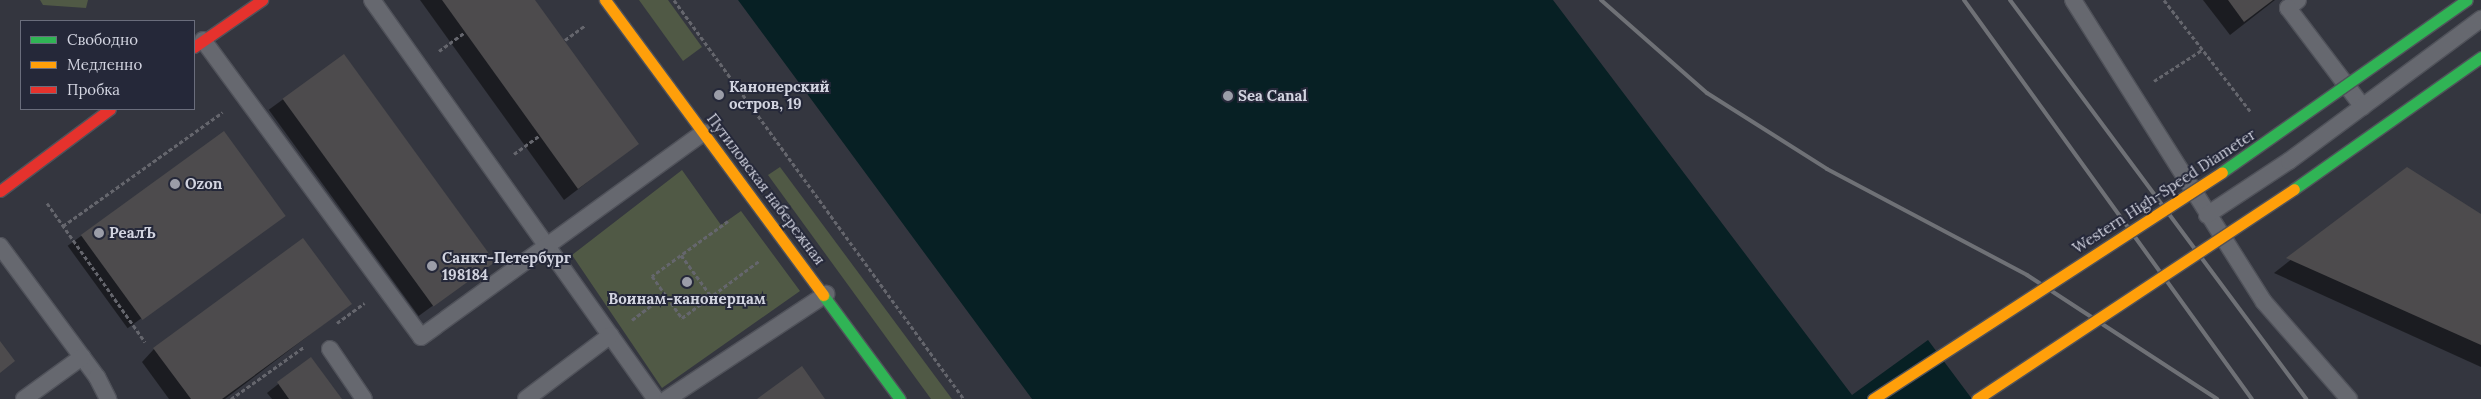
<!DOCTYPE html>
<html>
<head>
<meta charset="utf-8">
<style>
  body { margin:0 }
  #map { position:relative; width:2481px; height:399px; overflow:hidden; background:#34363f; font-family:Lora,serif }
  div>[style] { position:absolute }
  .green>* { inset:0; background:#505945 }
  .water>* { inset:0; background:#072024 }
  .shadow>* { inset:0; background:#0007; transform-origin:0 0 }
  .building>* { inset:0; background:#4d4b4d; transform-origin:0 0 }
  .path>* { height:3px; margin-top:-1.5px; transform-origin:0; background:repeating-linear-gradient(90deg,#65666d 0 4px,transparent 0 6.5px) }
  .roads { filter:drop-shadow(1px 0 #50525a) drop-shadow(-1px 0 #50525a) drop-shadow(0 1px #50525a) drop-shadow(0 -1px #50525a) }
  .lane>* { height:16px; margin:-8px; padding:0 8px; transform-origin:8px; border-radius:8px; background:#66686f }
  .fast>* { height:11px; margin:-5.5px; padding:0 5.5px; transform-origin:5.5px; border-radius:5.5px; background:#30b455 }
  .slow>* { height:11px; margin:-5.5px; padding:0 5.5px; transform-origin:5.5px; border-radius:5.5px; background:#ff9f0a }
  .jam>* { height:11px; margin:-5.5px; padding:0 5.5px; transform-origin:5.5px; border-radius:5.5px; background:#e5322d }
  .rail>* { height:4px; margin:-2px; padding:0 2px; transform-origin:2px; border-radius:2px; background:#6f7176 }
  .bridges { filter:drop-shadow(1px 0 #50525a) drop-shadow(-1px 0 #50525a) drop-shadow(0 1px #50525a) drop-shadow(0 -1px #50525a) }
  .fast-bridge>* { height:11px; margin:-5.5px; padding:0 5.5px; transform-origin:5.5px; border-radius:5.5px; background:#30b455 }
  .slow-bridge>* { height:11px; margin:-5.5px; padding:0 5.5px; transform-origin:5.5px; border-radius:5.5px; background:#ff9f0a }
  .dots>* { width:14px; height:14px; translate:-50% -50%; box-sizing:border-box; border:2px solid #252839; border-radius:50% }
  span { translate:-50% -50%; white-space:nowrap; text-align:center; line-height:1.15; -webkit-text-stroke:4px #252839; paint-order:stroke }
  .poi-label { font-size:15px; color:#d2d4e0; font-weight:700 }
  .left { translate:0 -50%; text-align:left }
  .street-label { font-size:15px; color:#d2d4e0 }
  .legend { position:absolute; left:20px; top:20px; width:175px; height:90px; box-sizing:border-box; background:#252839; border:1px solid #6a6d7c; margin:0; padding:6px 9px; list-style:none; font-size:15px; color:#d2d4e0 }
  .legend li { display:flex; align-items:center; gap:10px; height:25px }
  .legend b { width:25px; border:1px solid #6a6d7c }
</style>
</head>
<body>
<div id="map">
  <div class="green">
    <div style="clip-path:polygon(40px 0,88px 0,86px 8px,43px 5px)"></div>
    <div style="clip-path:polygon(639px 0,668px 0,702px 47px,683px 61px)"></div>
    <div style="clip-path:polygon(780px 167px,952px 399px,931px 399px,768px 175px)"></div>
    <div style="clip-path:polygon(682px 170px,721px 225px,741px 211px,800px 291px,662px 388px,572px 255px)"></div>
  </div>
  <div class="water">
    <div style="clip-path:polygon(738px 0,1553px 0,1852px 395px,1928px 340px,1972px 399px,1032px 399px)"></div>
  </div>
  <div class="shadow">
    <div style="clip-path:polygon(420px 0,534px 0,637px 144px,564px 200px)"></div>
    <div style="clip-path:polygon(2203px 0,2275px 0,2230px 35px)"></div>
    <div style="left:344px;top:55px;width:255px;height:93px;rotate:54deg"></div>
    <div style="left:223px;top:133px;width:102px;height:192px;rotate:54deg"></div>
    <div style="clip-path:polygon(2407px 169px,2481px 216px,2481px 367px,2274px 273px)"></div>
    <div style="clip-path:polygon(350px 304px,225px 399px,169px 399px,142px 362px,154px 349px)"></div>
    <div style="clip-path:polygon(311px 358px,341px 399px,272px 399px,267px 393px)"></div>
  </div>
  <div class="building">
    <div style="clip-path:polygon(442px 0,535px 0,639px 144px,578px 189px)"></div>
    <div style="clip-path:polygon(2228px 0,2273px 0,2244px 22px)"></div>
    <div style="left:344px;top:54px;width:257px;height:76px;rotate:54deg"></div>
    <div style="left:224px;top:131px;width:105px;height:177px;rotate:54deg"></div>
    <div style="clip-path:polygon(2407px 167px,2481px 214px,2481px 345px,2286px 258px)"></div>
    <div style="clip-path:polygon(303px 238px,352px 304px,222px 399px,191px 399px,153px 348px)"></div>
    <div style="clip-path:polygon(0 341px,15px 361px,0 373px)"></div>
    <div style="clip-path:polygon(311px 357px,342px 399px,289px 399px,277px 382px)"></div>
    <div style="clip-path:polygon(802px 366px,825px 399px,757px 399px)"></div>
  </div>
  <div class="path">
    <div style="left:674px;top:0;width:493px;rotate:54deg"></div>
    <div style="left:2164px;top:0;width:142px;rotate:52.2deg"></div>
    <div style="left:565px;top:40px;width:24px;rotate:-36deg"></div>
    <div style="left:439px;top:51px;width:32px;rotate:-36deg"></div>
    <div style="left:2154px;top:81px;width:57px;rotate:-32.9deg"></div>
    <div style="left:514px;top:154px;width:32px;rotate:-36deg"></div>
    <div style="left:47px;top:203px;width:170px;rotate:54.8deg"></div>
    <div style="left:728px;top:221px;width:94px;rotate:144.1deg"></div>
    <div style="left:652px;top:276px;width:52px;rotate:54.5deg"></div>
    <div style="left:682px;top:318px;width:96px;rotate:-36.5deg"></div>
    <div style="left:63px;top:226px;width:196px;rotate:-35.5deg"></div>
    <div style="left:681px;top:255px;width:51px;rotate:53.8deg"></div>
    <div style="left:632px;top:320px;width:41px;rotate:-37.1deg"></div>
    <div style="left:337px;top:323px;width:34px;rotate:-36deg"></div>
    <div style="left:231px;top:399px;width:90px;rotate:-35.5deg"></div>
  </div>
  <div class="roads">
    <div class="lane">
      <div style="left:372px;top:0;width:490px;rotate:54.6deg"></div>
      <div style="left:2073px;top:0;width:357px;rotate:57.7deg"></div>
      <div style="left:2264px;top:302px;width:129px;rotate:48.8deg"></div>
      <div style="left:2298px;top:0;width:13px;rotate:141deg"></div>
      <div style="left:2288px;top:8px;width:124px;rotate:52.9deg"></div>
      <div style="left:203px;top:40px;width:368px;rotate:53.7deg"></div>
      <div style="left:421px;top:337px;width:349px;rotate:-35.9deg"></div>
      <div style="left:2207px;top:215px;width:98px;rotate:-33.4deg"></div>
      <div style="left:2289px;top:161px;width:239px;rotate:-36.5deg"></div>
      <div style="left:0;top:246px;width:163px;rotate:53.5deg"></div>
      <div style="left:97px;top:377px;width:25px;rotate:63deg"></div>
      <div style="left:330px;top:349px;width:60px;rotate:55.8deg"></div>
      <div style="left:24px;top:399px;width:72px;rotate:-35.9deg"></div>
      <div style="left:526px;top:399px;width:106px;rotate:-37deg"></div>
      <div style="left:667px;top:399px;width:191px;rotate:-33.4deg"></div>
    </div>
    <div class="fast">
      <div style="left:823px;top:295px;width:129px;rotate:53.5deg"></div>
    </div>
    <div class="slow">
      <div style="left:605px;top:0;width:367px;rotate:53.5deg"></div>
    </div>
    <div class="jam">
      <div style="left:194px;top:47px;width:83px;rotate:-34.7deg"></div>
      <div style="left:0;top:191px;width:137px;rotate:-36.7deg"></div>
    </div>
  </div>
  <div class="rail">
    <div style="left:1601px;top:0;width:141px;rotate:41.3deg"></div>
    <div style="left:1707px;top:93px;width:142px;rotate:32.3deg"></div>
    <div style="left:1827px;top:169px;width:226px;rotate:27.9deg"></div>
    <div style="left:2027px;top:275px;width:227px;rotate:33.1deg"></div>
    <div style="left:1964px;top:0;width:492px;rotate:54.2deg"></div>
    <div style="left:2010px;top:0;width:497px;rotate:53.4deg"></div>
  </div>
  <div class="bridges">
    <div class="fast-bridge">
      <div style="left:2222px;top:172px;width:299px;rotate:-35.1deg"></div>
      <div style="left:2294px;top:189px;width:229px;rotate:-35.2deg"></div>
    </div>
    <div class="slow-bridge">
      <div style="left:1873px;top:399px;width:416px;rotate:-33deg"></div>
      <div style="left:1977px;top:399px;width:380px;rotate:-33.5deg"></div>
    </div>
  </div>
  <div class="dots">
    <div style="left:719px;top:95px;background:#9b9da8"></div>
    <div style="left:1228px;top:96px;background:#9b9da8"></div>
    <div style="left:175px;top:184px;background:#9b9da8"></div>
    <div style="left:99px;top:233px;background:#9b9da8"></div>
    <div style="left:432px;top:266px;background:#9b9da8"></div>
    <div style="left:687px;top:282px;background:#9b9da8"></div>
  </div>
  <div class="poi-label">
    <span class="left" style="left:729px;top:95px">Канонерский<br>остров, 19</span>
    <span class="left" style="left:1238px;top:96px">Sea Canal</span>
    <span class="left" style="left:185px;top:184px">Ozon</span>
    <span class="left" style="left:109px;top:233px">РеалЪ</span>
    <span class="left" style="left:442px;top:266px">Санкт-Петербург<br>198184</span>
    <span style="left:687px;top:299px">Воинам-канонерцам</span>
  </div>
  <div class="street-label">
    <span style="left:766px;top:189px;rotate:53deg">Путиловская набережная</span>
    <span style="left:2164px;top:191px;rotate:-33deg">Western High-Speed Diameter</span>
  </div>
  <ul class="legend">
  <li><b style="height:6px;background:#30b455"></b>Свободно</li>
  <li><b style="height:6px;background:#ff9f0a"></b>Медленно</li>
  <li><b style="height:6px;background:#e5322d"></b>Пробка</li>
  </ul>
</div>
</body>
</html>
